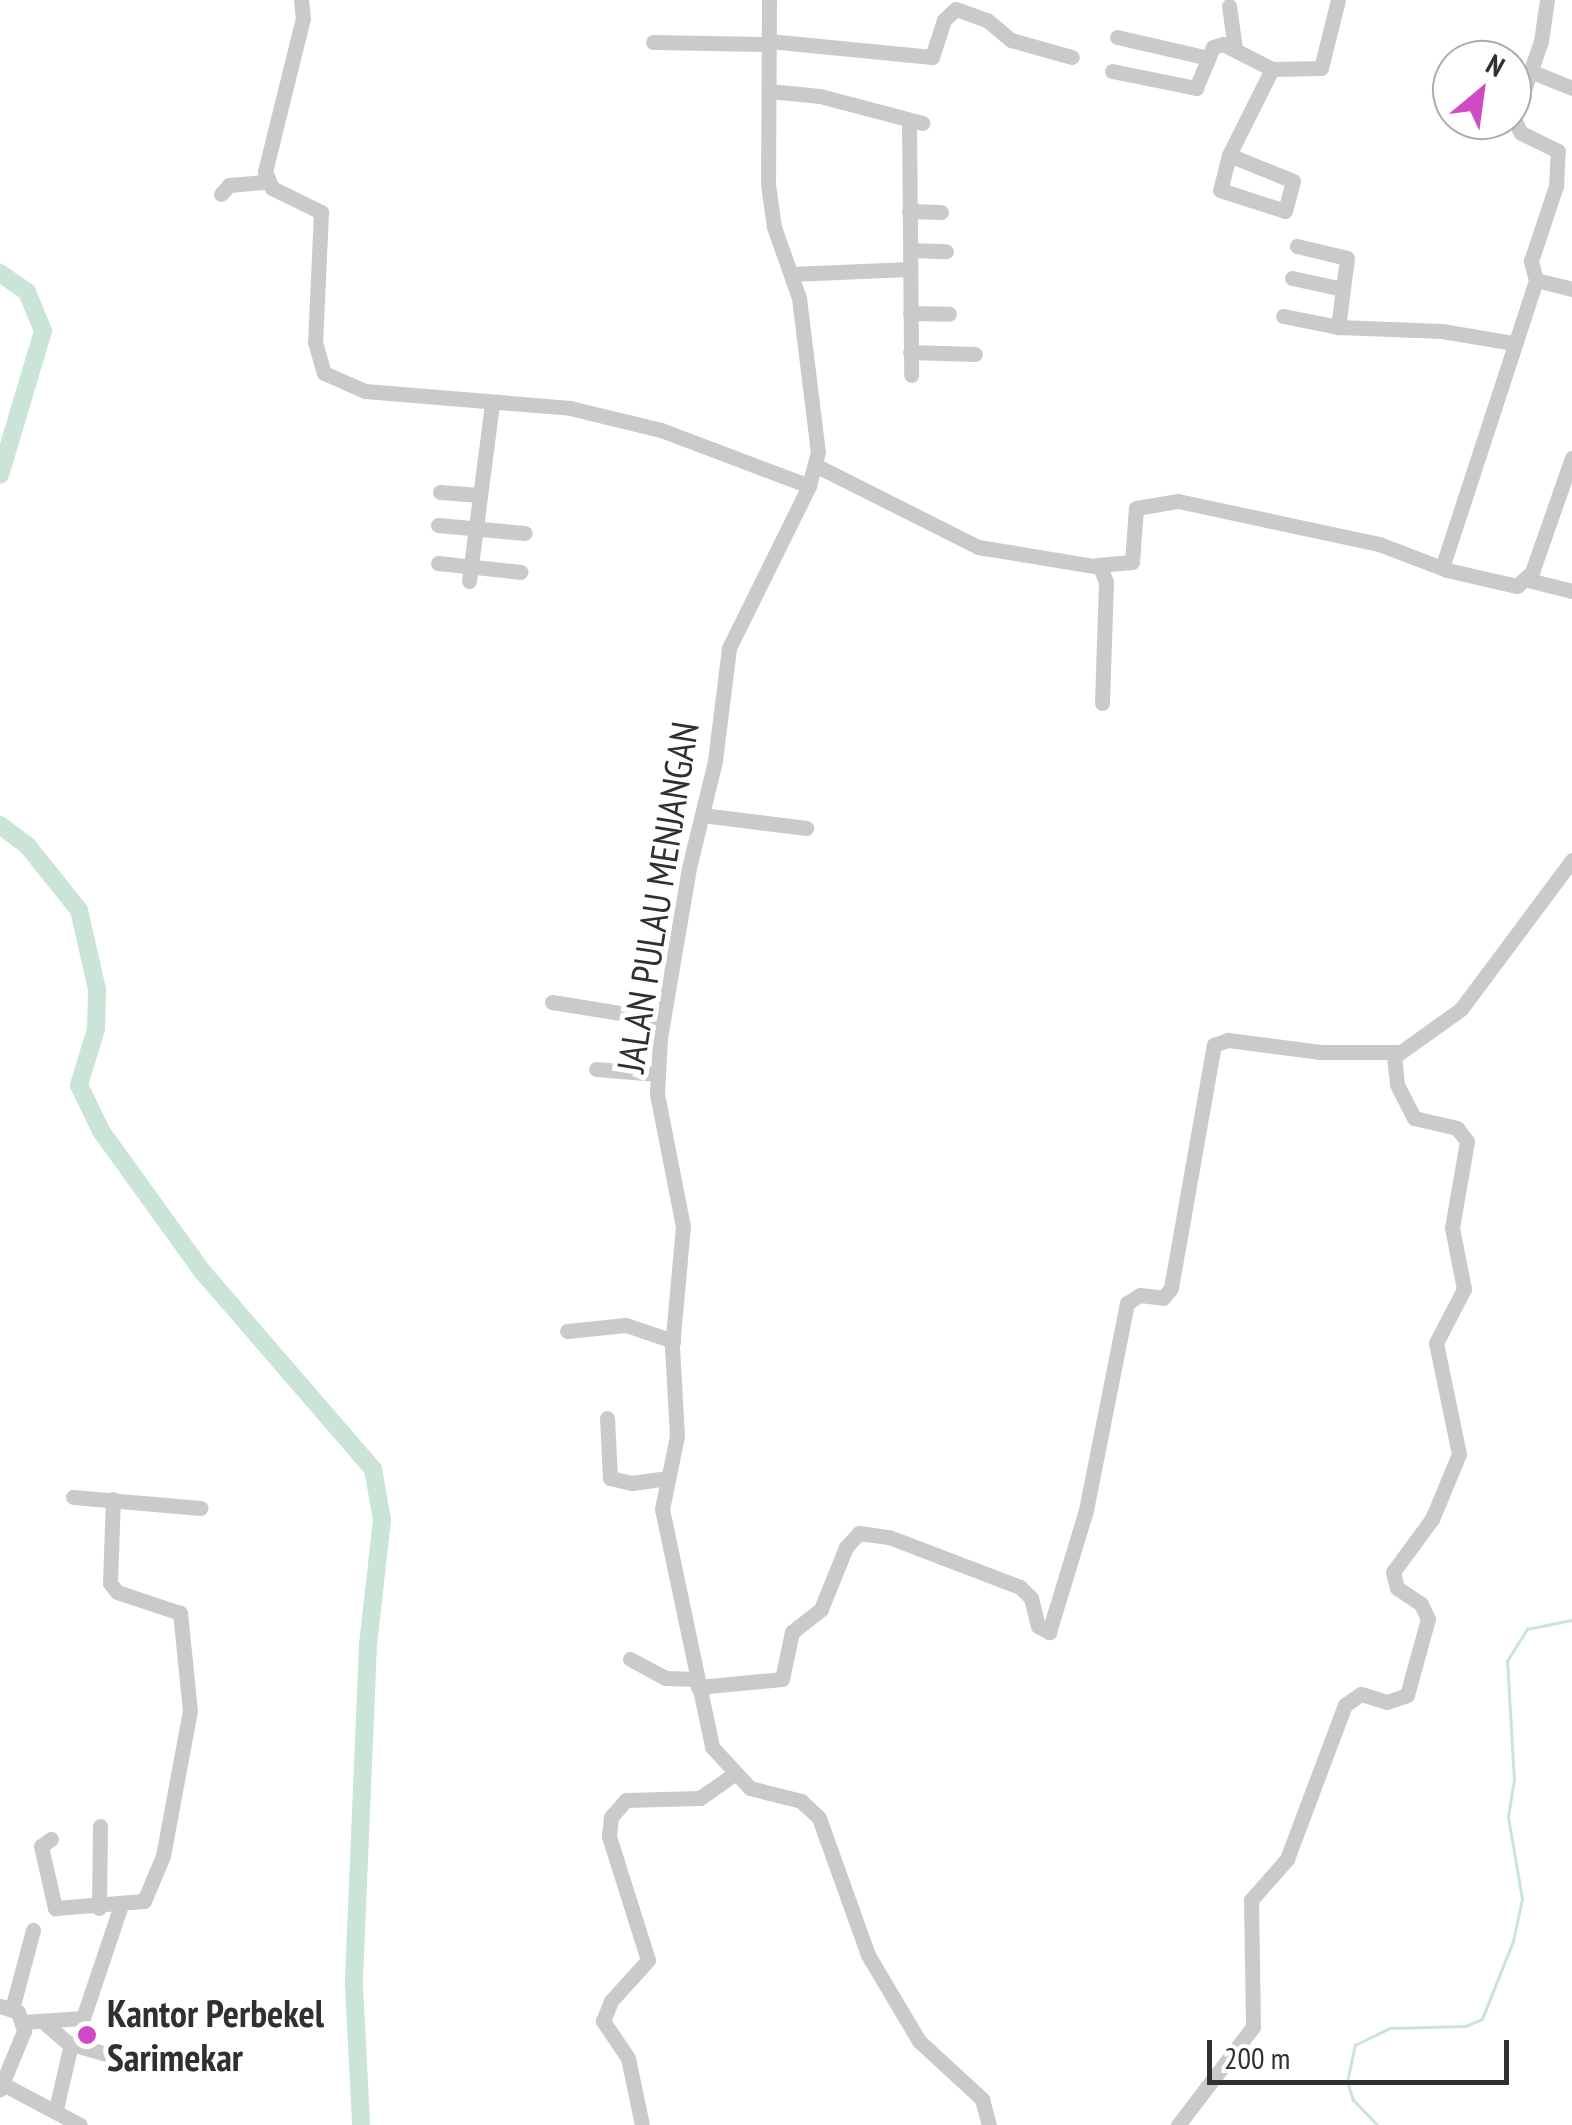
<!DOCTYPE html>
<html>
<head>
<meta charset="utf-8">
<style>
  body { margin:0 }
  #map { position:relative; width:1572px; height:2125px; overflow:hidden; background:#fff; font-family:"PT Sans Narrow",sans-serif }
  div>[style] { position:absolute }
  .stream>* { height:2.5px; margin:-1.25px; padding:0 1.25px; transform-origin:1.25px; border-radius:1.25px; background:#cae4d8 }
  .river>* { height:18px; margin:-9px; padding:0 9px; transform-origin:9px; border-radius:9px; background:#cae4d8 }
  .minor>* { height:15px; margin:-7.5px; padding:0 7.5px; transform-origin:7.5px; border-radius:7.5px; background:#cacaca }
  .dots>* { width:28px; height:28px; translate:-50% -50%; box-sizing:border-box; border:5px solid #fff; border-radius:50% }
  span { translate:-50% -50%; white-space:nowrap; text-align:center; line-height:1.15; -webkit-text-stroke:10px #fff; paint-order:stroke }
  .street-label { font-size:38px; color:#303030 }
  .poi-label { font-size:38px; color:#303030; font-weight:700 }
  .left { translate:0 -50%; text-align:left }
  .north { position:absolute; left:1432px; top:40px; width:100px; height:100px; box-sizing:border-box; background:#fff; border:2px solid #acacac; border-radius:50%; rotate:29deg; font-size:28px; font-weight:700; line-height:40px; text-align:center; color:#303030 }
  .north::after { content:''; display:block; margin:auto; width:35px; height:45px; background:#d04ac5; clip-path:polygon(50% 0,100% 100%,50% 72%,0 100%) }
  .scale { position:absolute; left:1207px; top:2040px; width:302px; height:45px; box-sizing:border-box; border:5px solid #303030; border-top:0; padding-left:12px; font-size:30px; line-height:35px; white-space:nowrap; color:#303030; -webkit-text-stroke:8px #fff; paint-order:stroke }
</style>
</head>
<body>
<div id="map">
  <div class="stream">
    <div style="left:1377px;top:2125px;width:35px;rotate:-134deg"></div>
    <div style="left:1353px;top:2100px;width:19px;rotate:-108deg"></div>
    <div style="left:1347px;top:2082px;width:38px;rotate:-78deg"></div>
    <div style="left:1355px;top:2045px;width:39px;rotate:-26deg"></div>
    <div style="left:1390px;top:2028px;width:76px;rotate:-1.5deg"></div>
    <div style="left:1466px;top:2026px;width:17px;rotate:-24deg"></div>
    <div style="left:1482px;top:2019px;width:84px;rotate:-68.3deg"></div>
    <div style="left:1513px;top:1941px;width:43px;rotate:-77.9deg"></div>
    <div style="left:1522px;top:1899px;width:83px;rotate:-99.7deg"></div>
    <div style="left:1508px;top:1817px;width:36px;rotate:-81deg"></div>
    <div style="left:1514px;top:1781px;width:120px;rotate:-93.3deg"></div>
    <div style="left:1507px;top:1661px;width:38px;rotate:-58deg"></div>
    <div style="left:1527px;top:1629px;width:46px;rotate:-11.3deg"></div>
  </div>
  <div class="river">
    <div style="left:0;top:273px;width:33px;rotate:35deg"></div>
    <div style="left:27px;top:292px;width:42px;rotate:67.7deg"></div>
    <div style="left:43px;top:331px;width:150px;rotate:106.6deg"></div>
    <div style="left:0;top:825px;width:34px;rotate:37deg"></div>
    <div style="left:27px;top:845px;width:83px;rotate:51.3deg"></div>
    <div style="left:79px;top:910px;width:81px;rotate:77.2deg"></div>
    <div style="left:97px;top:989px;width:40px;rotate:91.4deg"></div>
    <div style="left:96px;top:1029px;width:59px;rotate:106.9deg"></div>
    <div style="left:79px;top:1085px;width:51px;rotate:64.4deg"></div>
    <div style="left:101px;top:1131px;width:173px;rotate:54.2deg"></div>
    <div style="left:202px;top:1271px;width:262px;rotate:49.2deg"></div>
    <div style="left:373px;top:1469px;width:52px;rotate:80deg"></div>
    <div style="left:382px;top:1520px;width:126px;rotate:96.4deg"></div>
    <div style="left:368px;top:1645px;width:340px;rotate:92.4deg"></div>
    <div style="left:354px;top:1985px;width:140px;rotate:87.1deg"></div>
  </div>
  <div class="minor">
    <div style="left:301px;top:0;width:18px;rotate:84deg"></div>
    <div style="left:303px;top:18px;width:158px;rotate:103.9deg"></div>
    <div style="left:265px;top:171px;width:18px;rotate:68deg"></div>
    <div style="left:272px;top:188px;width:55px;rotate:26.1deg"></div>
    <div style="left:321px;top:212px;width:130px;rotate:92.6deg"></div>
    <div style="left:315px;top:342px;width:32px;rotate:74deg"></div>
    <div style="left:324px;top:373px;width:45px;rotate:23.7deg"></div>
    <div style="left:365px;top:391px;width:206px;rotate:4.7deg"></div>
    <div style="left:570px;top:408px;width:94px;rotate:13.6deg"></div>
    <div style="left:661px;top:430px;width:158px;rotate:20.7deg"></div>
    <div style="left:769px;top:0;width:184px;rotate:90.3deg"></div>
    <div style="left:768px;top:184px;width:43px;rotate:82.1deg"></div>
    <div style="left:774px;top:227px;width:75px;rotate:70.6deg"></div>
    <div style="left:799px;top:298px;width:155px;rotate:83deg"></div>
    <div style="left:818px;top:452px;width:35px;rotate:105deg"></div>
    <div style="left:809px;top:486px;width:181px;rotate:116.3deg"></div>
    <div style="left:729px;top:648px;width:114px;rotate:97.1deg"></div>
    <div style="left:715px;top:761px;width:110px;rotate:103.7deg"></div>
    <div style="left:689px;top:868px;width:172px;rotate:99.7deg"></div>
    <div style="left:660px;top:1038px;width:56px;rotate:93.1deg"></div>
    <div style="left:657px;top:1094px;width:135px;rotate:78.9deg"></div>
    <div style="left:683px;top:1226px;width:121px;rotate:95.2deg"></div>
    <div style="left:672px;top:1347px;width:89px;rotate:86.8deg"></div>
    <div style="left:677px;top:1436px;width:75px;rotate:101.6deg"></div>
    <div style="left:662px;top:1509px;width:243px;rotate:78.1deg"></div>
    <div style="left:712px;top:1747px;width:56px;rotate:47.2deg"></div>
    <div style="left:750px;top:1788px;width:53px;rotate:14.3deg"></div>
    <div style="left:801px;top:1801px;width:25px;rotate:43deg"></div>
    <div style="left:819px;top:1818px;width:145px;rotate:70.3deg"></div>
    <div style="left:868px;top:1955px;width:100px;rotate:59.3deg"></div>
    <div style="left:919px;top:2041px;width:86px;rotate:42.6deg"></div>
    <div style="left:982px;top:2099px;width:27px;rotate:75deg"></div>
    <div style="left:1229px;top:6px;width:42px;rotate:81.9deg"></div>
    <div style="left:1117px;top:37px;width:94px;rotate:12.9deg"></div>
    <div style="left:769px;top:41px;width:164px;rotate:5.6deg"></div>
    <div style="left:932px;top:57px;width:39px;rotate:-72deg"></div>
    <div style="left:944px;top:20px;width:16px;rotate:-43deg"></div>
    <div style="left:956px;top:9px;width:33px;rotate:20deg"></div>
    <div style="left:987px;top:20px;width:31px;rotate:40deg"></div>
    <div style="left:1011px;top:40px;width:63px;rotate:15.6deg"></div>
    <div style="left:653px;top:42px;width:116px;rotate:1deg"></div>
    <div style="left:1112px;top:71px;width:86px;rotate:11.4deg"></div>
    <div style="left:1196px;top:88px;width:44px;rotate:-67.5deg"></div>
    <div style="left:1213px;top:47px;width:10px;rotate:-17deg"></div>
    <div style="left:1223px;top:44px;width:55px;rotate:27deg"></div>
    <div style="left:1530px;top:71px;width:45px;rotate:22deg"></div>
    <div style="left:769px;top:91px;width:51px;rotate:5.6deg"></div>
    <div style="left:820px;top:96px;width:106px;rotate:14.8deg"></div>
    <div style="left:909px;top:121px;width:254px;rotate:89.5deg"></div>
    <div style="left:1229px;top:155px;width:36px;rotate:104deg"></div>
    <div style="left:1220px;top:190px;width:68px;rotate:17.9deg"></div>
    <div style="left:1285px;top:211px;width:31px;rotate:-75deg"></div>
    <div style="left:1293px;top:181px;width:69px;rotate:-157.9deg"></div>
    <div style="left:1229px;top:155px;width:96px;rotate:-63.4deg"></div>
    <div style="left:1272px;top:69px;width:49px;rotate:-1.2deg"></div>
    <div style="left:1321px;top:68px;width:70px;rotate:-76deg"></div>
    <div style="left:221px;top:194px;width:12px;rotate:-48deg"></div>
    <div style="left:229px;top:185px;width:37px;rotate:-5deg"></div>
    <div style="left:909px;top:211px;width:32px;rotate:2deg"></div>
    <div style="left:1297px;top:246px;width:51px;rotate:13.5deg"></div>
    <div style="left:1347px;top:258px;width:70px;rotate:97.4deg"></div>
    <div style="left:1338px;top:327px;width:104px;rotate:2.2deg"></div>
    <div style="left:1442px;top:331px;width:73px;rotate:9.5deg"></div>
    <div style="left:910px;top:250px;width:36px;rotate:2deg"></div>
    <div style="left:791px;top:274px;width:119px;rotate:-2.4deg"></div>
    <div style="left:1292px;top:278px;width:52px;rotate:12.2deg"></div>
    <div style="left:1536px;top:280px;width:37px;rotate:14deg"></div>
    <div style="left:910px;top:313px;width:39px;rotate:1deg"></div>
    <div style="left:1283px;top:316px;width:56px;rotate:11.3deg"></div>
    <div style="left:910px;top:352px;width:65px;rotate:1.8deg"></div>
    <div style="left:817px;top:466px;width:180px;rotate:26.7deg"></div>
    <div style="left:978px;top:547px;width:124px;rotate:9.3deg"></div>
    <div style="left:1100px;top:567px;width:16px;rotate:68deg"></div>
    <div style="left:1106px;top:582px;width:121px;rotate:91.9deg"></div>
    <div style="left:440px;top:492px;width:40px;rotate:4.3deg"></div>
    <div style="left:438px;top:525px;width:87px;rotate:5.3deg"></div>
    <div style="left:438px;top:563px;width:83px;rotate:6.2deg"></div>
    <div style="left:1097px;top:565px;width:35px;rotate:-5deg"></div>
    <div style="left:1132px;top:562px;width:54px;rotate:-85.8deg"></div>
    <div style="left:1136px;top:508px;width:43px;rotate:-9.5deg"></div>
    <div style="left:1178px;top:501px;width:206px;rotate:12.1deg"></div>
    <div style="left:1379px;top:544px;width:73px;rotate:20.9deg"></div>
    <div style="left:1447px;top:570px;width:72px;rotate:12.9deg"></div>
    <div style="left:1517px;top:586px;width:21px;rotate:-43deg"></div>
    <div style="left:1532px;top:572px;width:121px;rotate:-70.7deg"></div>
    <div style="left:1442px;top:568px;width:303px;rotate:-71.9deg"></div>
    <div style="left:1536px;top:280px;width:20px;rotate:-105deg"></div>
    <div style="left:1531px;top:261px;width:79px;rotate:-71.6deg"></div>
    <div style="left:1556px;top:186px;width:35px;rotate:-87deg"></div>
    <div style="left:1558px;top:151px;width:41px;rotate:-154.1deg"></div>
    <div style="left:1521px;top:133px;width:16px;rotate:-117deg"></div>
    <div style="left:1514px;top:119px;width:83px;rotate:-70.9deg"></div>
    <div style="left:1541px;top:41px;width:41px;rotate:-81.7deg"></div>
    <div style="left:1528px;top:580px;width:45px;rotate:14deg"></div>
    <div style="left:469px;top:581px;width:178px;rotate:-82.6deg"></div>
    <div style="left:702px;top:815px;width:105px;rotate:7.1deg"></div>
    <div style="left:552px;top:1002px;width:112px;rotate:9.2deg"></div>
    <div style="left:596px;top:1069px;width:61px;rotate:4.7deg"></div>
    <div style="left:567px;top:1331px;width:59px;rotate:-5.8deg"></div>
    <div style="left:626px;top:1325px;width:50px;rotate:18.8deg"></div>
    <div style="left:607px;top:1418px;width:60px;rotate:87.1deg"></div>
    <div style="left:610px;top:1478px;width:23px;rotate:13deg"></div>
    <div style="left:632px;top:1483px;width:34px;rotate:-8deg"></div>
    <div style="left:73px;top:1497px;width:128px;rotate:4.9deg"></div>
    <div style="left:630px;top:1659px;width:40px;rotate:28deg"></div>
    <div style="left:665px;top:1678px;width:32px;rotate:2deg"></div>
    <div style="left:698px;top:1687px;width:84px;rotate:-5.4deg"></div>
    <div style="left:782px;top:1679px;width:48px;rotate:-78deg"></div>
    <div style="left:792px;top:1632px;width:37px;rotate:-38deg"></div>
    <div style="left:821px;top:1609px;width:67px;rotate:-68deg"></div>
    <div style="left:846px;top:1547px;width:19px;rotate:-47deg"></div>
    <div style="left:859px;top:1533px;width:30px;rotate:8deg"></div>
    <div style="left:889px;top:1537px;width:140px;rotate:20.9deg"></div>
    <div style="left:1020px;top:1587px;width:16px;rotate:45deg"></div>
    <div style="left:1031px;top:1598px;width:29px;rotate:76deg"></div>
    <div style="left:1038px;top:1626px;width:13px;rotate:29deg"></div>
    <div style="left:1049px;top:1632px;width:127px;rotate:-73.1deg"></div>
    <div style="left:1086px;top:1510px;width:211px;rotate:-78.8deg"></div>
    <div style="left:1127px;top:1303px;width:15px;rotate:-32deg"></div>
    <div style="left:1140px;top:1295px;width:23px;rotate:7deg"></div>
    <div style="left:1163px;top:1298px;width:13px;rotate:-51deg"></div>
    <div style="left:1171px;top:1288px;width:247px;rotate:-80deg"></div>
    <div style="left:1214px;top:1045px;width:15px;rotate:-20deg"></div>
    <div style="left:1228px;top:1040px;width:93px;rotate:7.4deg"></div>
    <div style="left:1320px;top:1052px;width:77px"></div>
    <div style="left:51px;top:1839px;width:12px;rotate:145deg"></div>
    <div style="left:41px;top:1846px;width:64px;rotate:77.3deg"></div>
    <div style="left:55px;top:1908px;width:89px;rotate:-4.5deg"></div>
    <div style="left:144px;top:1901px;width:49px;rotate:-67.1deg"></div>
    <div style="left:163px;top:1856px;width:147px;rotate:-79.5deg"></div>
    <div style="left:190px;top:1711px;width:99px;rotate:-95.8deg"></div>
    <div style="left:180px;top:1613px;width:66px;rotate:-161.6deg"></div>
    <div style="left:117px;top:1592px;width:11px;rotate:-128deg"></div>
    <div style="left:110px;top:1583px;width:84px;rotate:-88deg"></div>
    <div style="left:99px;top:1908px;width:82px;rotate:-89.3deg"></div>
    <div style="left:0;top:2006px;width:19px;rotate:18deg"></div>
    <div style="left:18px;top:2012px;width:20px;rotate:72deg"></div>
    <div style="left:24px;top:2031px;width:63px;rotate:112.5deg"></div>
    <div style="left:12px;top:2009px;width:82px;rotate:-75.1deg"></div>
    <div style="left:24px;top:2022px;width:59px;rotate:-3.9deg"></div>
    <div style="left:83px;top:2018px;width:116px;rotate:-71.4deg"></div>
    <div style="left:46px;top:2024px;width:29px;rotate:41deg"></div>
    <div style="left:68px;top:2043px;width:91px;rotate:16deg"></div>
    <div style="left:3px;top:2084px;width:87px;rotate:28deg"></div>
    <div style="left:56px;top:2109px;width:67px;rotate:-77deg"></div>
    <div style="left:642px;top:2125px;width:68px;rotate:-101.8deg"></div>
    <div style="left:628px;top:2058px;width:45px;rotate:-124deg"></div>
    <div style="left:603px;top:2021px;width:22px;rotate:-68deg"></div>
    <div style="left:611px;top:2001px;width:55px;rotate:-47.9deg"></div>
    <div style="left:648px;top:1960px;width:130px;rotate:-107.5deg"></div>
    <div style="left:609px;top:1836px;width:19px;rotate:-84deg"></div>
    <div style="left:611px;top:1817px;width:23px;rotate:-49deg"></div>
    <div style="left:626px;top:1800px;width:74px;rotate:-1.5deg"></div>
    <div style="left:700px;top:1798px;width:39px;rotate:-35deg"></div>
    <div style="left:1178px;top:2125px;width:123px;rotate:-52.6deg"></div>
    <div style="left:1253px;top:2027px;width:127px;rotate:-90.9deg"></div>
    <div style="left:1251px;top:1900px;width:55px;rotate:-48.7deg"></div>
    <div style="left:1287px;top:1859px;width:165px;rotate:-69.4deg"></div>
    <div style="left:1345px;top:1705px;width:19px;rotate:-35deg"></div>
    <div style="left:1361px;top:1694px;width:27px;rotate:17deg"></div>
    <div style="left:1387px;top:1702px;width:21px;rotate:-19deg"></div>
    <div style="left:1407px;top:1695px;width:79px;rotate:-74.6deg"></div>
    <div style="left:1428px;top:1619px;width:17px;rotate:-115deg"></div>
    <div style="left:1421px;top:1604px;width:29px;rotate:-146deg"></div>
    <div style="left:1397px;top:1588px;width:16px;rotate:-104deg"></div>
    <div style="left:1393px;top:1572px;width:66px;rotate:-53.7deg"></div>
    <div style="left:1432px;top:1519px;width:70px;rotate:-67.4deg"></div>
    <div style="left:1459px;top:1454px;width:113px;rotate:-101.7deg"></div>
    <div style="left:1436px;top:1343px;width:61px;rotate:-62.6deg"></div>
    <div style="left:1464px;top:1289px;width:62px;rotate:-101.1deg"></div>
    <div style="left:1452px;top:1228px;width:88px;rotate:-80.2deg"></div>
    <div style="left:1467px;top:1141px;width:16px;rotate:-128deg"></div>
    <div style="left:1457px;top:1128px;width:44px;rotate:-166.9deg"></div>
    <div style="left:1414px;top:1118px;width:38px;rotate:-117deg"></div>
    <div style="left:1397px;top:1084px;width:27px;rotate:-96deg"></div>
    <div style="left:1394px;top:1057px;width:82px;rotate:-35.6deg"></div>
    <div style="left:1461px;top:1009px;width:186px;rotate:-53.3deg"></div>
  </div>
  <div class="dots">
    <div style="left:87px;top:2035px;background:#d04ac5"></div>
  </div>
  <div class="street-label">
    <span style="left:657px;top:897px;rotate:-81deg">JALAN PULAU MENJANGAN</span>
  </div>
  <div class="poi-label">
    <span class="left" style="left:107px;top:2035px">Kantor Perbekel<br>Sarimekar</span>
  </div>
  <div class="north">N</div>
  <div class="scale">200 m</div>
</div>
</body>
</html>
